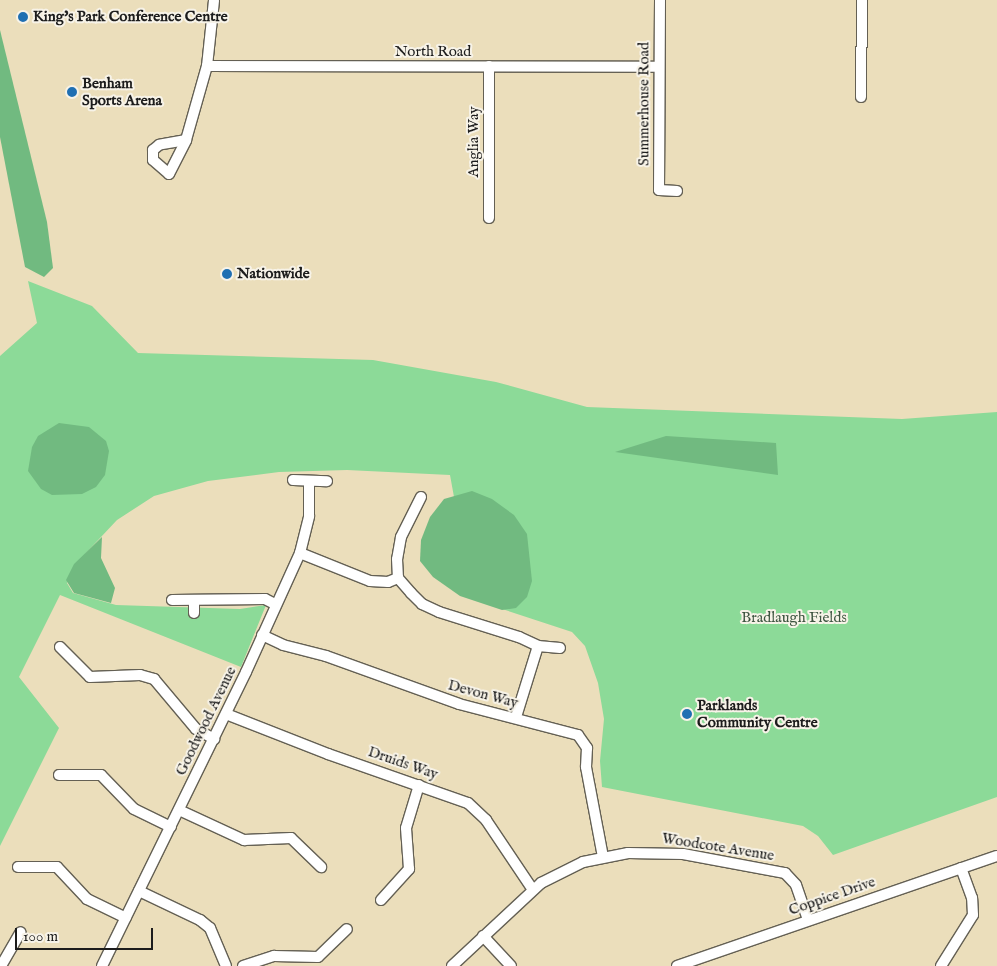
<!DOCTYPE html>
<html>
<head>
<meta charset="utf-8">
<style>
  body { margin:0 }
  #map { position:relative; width:997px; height:966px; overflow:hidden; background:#ebdebb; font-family:"IM FELL English",serif }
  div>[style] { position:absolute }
  .green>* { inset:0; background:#8cda98 }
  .forest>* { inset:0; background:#71ba80 }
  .roads { filter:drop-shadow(1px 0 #646054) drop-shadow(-1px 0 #646054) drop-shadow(0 1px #646054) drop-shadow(0 -1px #646054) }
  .minor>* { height:10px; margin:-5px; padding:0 5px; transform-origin:5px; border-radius:5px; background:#fff }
  .dots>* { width:14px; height:14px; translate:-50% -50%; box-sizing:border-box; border:2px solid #f7f3e8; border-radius:50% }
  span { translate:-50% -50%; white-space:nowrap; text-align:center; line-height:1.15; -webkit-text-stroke:4px #f7f3e8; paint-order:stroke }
  .poi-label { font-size:15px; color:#1c1c1c; font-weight:700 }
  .left { translate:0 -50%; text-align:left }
  .street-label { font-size:15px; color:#1c1c1c }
  .park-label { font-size:15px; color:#3e5541 }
  .scale { position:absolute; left:15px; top:928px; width:138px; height:22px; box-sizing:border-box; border:2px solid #1c1c1c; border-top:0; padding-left:6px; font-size:15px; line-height:18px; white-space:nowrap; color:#1c1c1c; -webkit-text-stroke:4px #f7f3e8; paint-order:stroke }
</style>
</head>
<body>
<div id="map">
  <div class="green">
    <div style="clip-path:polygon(28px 281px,92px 306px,138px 353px,373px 360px,496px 382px,587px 407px,902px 419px,997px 412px,997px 797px,833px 855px,818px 836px,803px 826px,602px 787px,600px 761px,604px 719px,598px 683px,585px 646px,572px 632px,496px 607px,454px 497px,450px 475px,347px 470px,279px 472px,208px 481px,154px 496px,117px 520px,85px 554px,67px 583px,73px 593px,116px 605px,240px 609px,266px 605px,241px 667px,60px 595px,19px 677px,59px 728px,0 846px,0 356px,37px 323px)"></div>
  </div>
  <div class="forest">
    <div style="clip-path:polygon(0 30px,47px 222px,53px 268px,44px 277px,25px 267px,0 137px)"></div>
    <div style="clip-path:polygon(59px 423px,89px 427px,106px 441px,109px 451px,105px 475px,96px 487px,82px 494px,52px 495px,41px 489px,28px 471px,32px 447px,38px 436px)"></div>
    <div style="clip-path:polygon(666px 436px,776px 443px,778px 475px,615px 452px)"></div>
    <div style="clip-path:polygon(472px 491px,492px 499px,514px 515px,527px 534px,532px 581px,527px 597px,516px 608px,502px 610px,460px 596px,433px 577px,420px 561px,421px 540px,430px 517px,444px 499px)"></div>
    <div style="clip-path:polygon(102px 537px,101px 558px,115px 588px,111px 603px,74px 593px,66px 580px,74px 564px)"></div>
  </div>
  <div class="roads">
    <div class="minor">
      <div style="left:660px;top:0;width:190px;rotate:90.3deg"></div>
      <div style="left:659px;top:190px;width:18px;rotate:3deg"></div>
      <div style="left:207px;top:66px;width:451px;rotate:0.1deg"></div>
      <div style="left:861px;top:97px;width:97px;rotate:-89.4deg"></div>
      <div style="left:186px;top:140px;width:27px;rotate:170deg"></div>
      <div style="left:159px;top:145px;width:8px;rotate:140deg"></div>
      <div style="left:153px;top:150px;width:10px;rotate:90deg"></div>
      <div style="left:153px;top:160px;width:21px;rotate:41deg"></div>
      <div style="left:169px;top:174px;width:38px;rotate:-63deg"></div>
      <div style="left:186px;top:140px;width:77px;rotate:-74.2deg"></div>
      <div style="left:207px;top:66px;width:66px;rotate:-83.9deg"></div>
      <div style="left:489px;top:218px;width:152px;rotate:-90deg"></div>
      <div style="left:293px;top:480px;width:34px;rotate:2deg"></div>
      <div style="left:421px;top:497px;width:45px;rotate:116.6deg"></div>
      <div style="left:401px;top:537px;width:22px;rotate:100deg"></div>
      <div style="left:397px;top:559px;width:19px;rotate:87deg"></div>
      <div style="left:398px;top:578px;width:20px;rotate:49deg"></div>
      <div style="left:411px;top:593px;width:16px;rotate:45deg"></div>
      <div style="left:422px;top:604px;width:19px;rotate:25deg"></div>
      <div style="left:439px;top:612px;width:84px;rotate:17.4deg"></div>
      <div style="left:519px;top:637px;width:21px;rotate:25deg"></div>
      <div style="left:538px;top:646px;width:22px;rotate:5deg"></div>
      <div style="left:300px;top:553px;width:75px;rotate:21.8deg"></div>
      <div style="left:370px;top:581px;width:18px;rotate:3deg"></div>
      <div style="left:388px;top:582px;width:11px;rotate:-22deg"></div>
      <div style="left:172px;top:600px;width:93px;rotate:-0.6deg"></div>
      <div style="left:265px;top:599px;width:11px;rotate:27deg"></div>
      <div style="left:194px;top:600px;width:13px;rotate:90deg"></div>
      <div style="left:262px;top:635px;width:23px;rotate:25deg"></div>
      <div style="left:283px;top:645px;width:44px;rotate:14.3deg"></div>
      <div style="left:326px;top:656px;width:141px;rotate:19.8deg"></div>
      <div style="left:459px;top:704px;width:123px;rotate:14.6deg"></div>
      <div style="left:578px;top:735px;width:16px;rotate:55deg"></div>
      <div style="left:587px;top:748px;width:19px;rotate:93deg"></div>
      <div style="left:586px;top:767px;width:92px;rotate:79.3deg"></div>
      <div style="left:60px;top:647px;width:42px;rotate:45deg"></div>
      <div style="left:90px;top:677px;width:50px;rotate:-2.3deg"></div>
      <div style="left:140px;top:675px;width:15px;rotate:16deg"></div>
      <div style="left:154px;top:679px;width:65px;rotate:50deg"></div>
      <div style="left:196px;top:729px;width:21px;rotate:29deg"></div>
      <div style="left:226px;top:714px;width:110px;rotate:21.4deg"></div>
      <div style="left:328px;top:754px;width:148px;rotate:19.3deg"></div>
      <div style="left:468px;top:803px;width:25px;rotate:43deg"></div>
      <div style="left:486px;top:820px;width:84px;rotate:56.1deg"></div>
      <div style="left:516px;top:717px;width:74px;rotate:-72.8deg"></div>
      <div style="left:59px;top:775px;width:42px"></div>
      <div style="left:101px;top:775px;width:47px;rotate:45.9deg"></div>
      <div style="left:134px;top:809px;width:41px;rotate:25.9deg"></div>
      <div style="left:179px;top:810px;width:72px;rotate:24.8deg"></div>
      <div style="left:244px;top:840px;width:47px;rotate:-2.4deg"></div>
      <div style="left:291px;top:838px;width:42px;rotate:44deg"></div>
      <div style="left:18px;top:867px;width:39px"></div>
      <div style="left:57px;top:867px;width:44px;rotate:46.8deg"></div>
      <div style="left:87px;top:899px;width:43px;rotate:26deg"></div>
      <div style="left:139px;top:891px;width:68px;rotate:25.4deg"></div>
      <div style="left:200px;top:920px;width:13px;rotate:39deg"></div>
      <div style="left:210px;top:928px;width:41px;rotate:67.2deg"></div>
      <div style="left:381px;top:900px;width:42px;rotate:-47.9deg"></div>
      <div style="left:409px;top:869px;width:41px;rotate:-94.2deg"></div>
      <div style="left:406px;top:828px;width:45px;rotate:-73.2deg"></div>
      <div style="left:483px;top:936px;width:41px;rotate:47deg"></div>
      <div style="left:1px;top:966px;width:39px;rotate:-60deg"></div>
      <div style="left:102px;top:966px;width:327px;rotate:-63.9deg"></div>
      <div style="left:246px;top:672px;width:131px;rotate:-65.6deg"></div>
      <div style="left:300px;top:553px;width:38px;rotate:-76deg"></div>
      <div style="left:309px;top:516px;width:35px;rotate:-90deg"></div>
      <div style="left:243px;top:966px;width:33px;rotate:-18deg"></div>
      <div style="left:274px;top:956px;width:44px;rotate:1.3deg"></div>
      <div style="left:318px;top:957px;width:40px;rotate:-44deg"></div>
      <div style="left:452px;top:966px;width:122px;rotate:-43deg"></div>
      <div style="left:541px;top:883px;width:47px;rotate:-26.6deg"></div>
      <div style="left:583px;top:862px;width:46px;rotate:-11.3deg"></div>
      <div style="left:628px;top:853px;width:55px;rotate:1deg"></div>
      <div style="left:683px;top:854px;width:104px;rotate:10.6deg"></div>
      <div style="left:785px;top:873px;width:16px;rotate:47deg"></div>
      <div style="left:796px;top:885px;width:37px;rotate:71deg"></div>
      <div style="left:677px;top:966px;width:338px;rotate:-19deg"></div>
      <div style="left:941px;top:966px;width:60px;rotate:-57.9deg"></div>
      <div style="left:973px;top:915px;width:17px;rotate:-93deg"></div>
      <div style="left:972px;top:898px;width:32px;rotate:-110deg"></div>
    </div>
  </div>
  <div class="dots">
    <div style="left:23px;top:17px;background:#1f6fb2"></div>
    <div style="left:72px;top:92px;background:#1f6fb2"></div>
    <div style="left:227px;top:274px;background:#1f6fb2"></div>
    <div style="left:687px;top:714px;background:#1f6fb2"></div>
  </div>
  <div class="poi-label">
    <span class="left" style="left:33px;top:17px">King's Park Conference Centre</span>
    <span class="left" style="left:82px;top:92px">Benham<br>Sports Arena</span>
    <span class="left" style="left:237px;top:274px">Nationwide</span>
    <span class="left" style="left:697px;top:714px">Parklands<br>Community Centre</span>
  </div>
  <div class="street-label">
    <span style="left:433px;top:52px">North Road</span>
    <span style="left:644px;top:104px;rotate:-90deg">Summerhouse Road</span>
    <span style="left:474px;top:142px;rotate:-90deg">Anglia Way</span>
    <span style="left:483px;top:694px;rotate:15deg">Devon Way</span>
    <span style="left:206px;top:721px;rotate:-64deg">Goodwood Avenue</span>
    <span style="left:403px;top:763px;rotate:19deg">Druids Way</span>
    <span style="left:718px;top:847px;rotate:9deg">Woodcote Avenue</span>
    <span style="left:832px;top:896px;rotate:-19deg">Coppice Drive</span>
  </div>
  <div class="park-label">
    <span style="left:794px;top:618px">Bradlaugh Fields</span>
  </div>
  <div class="scale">100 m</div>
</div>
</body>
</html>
